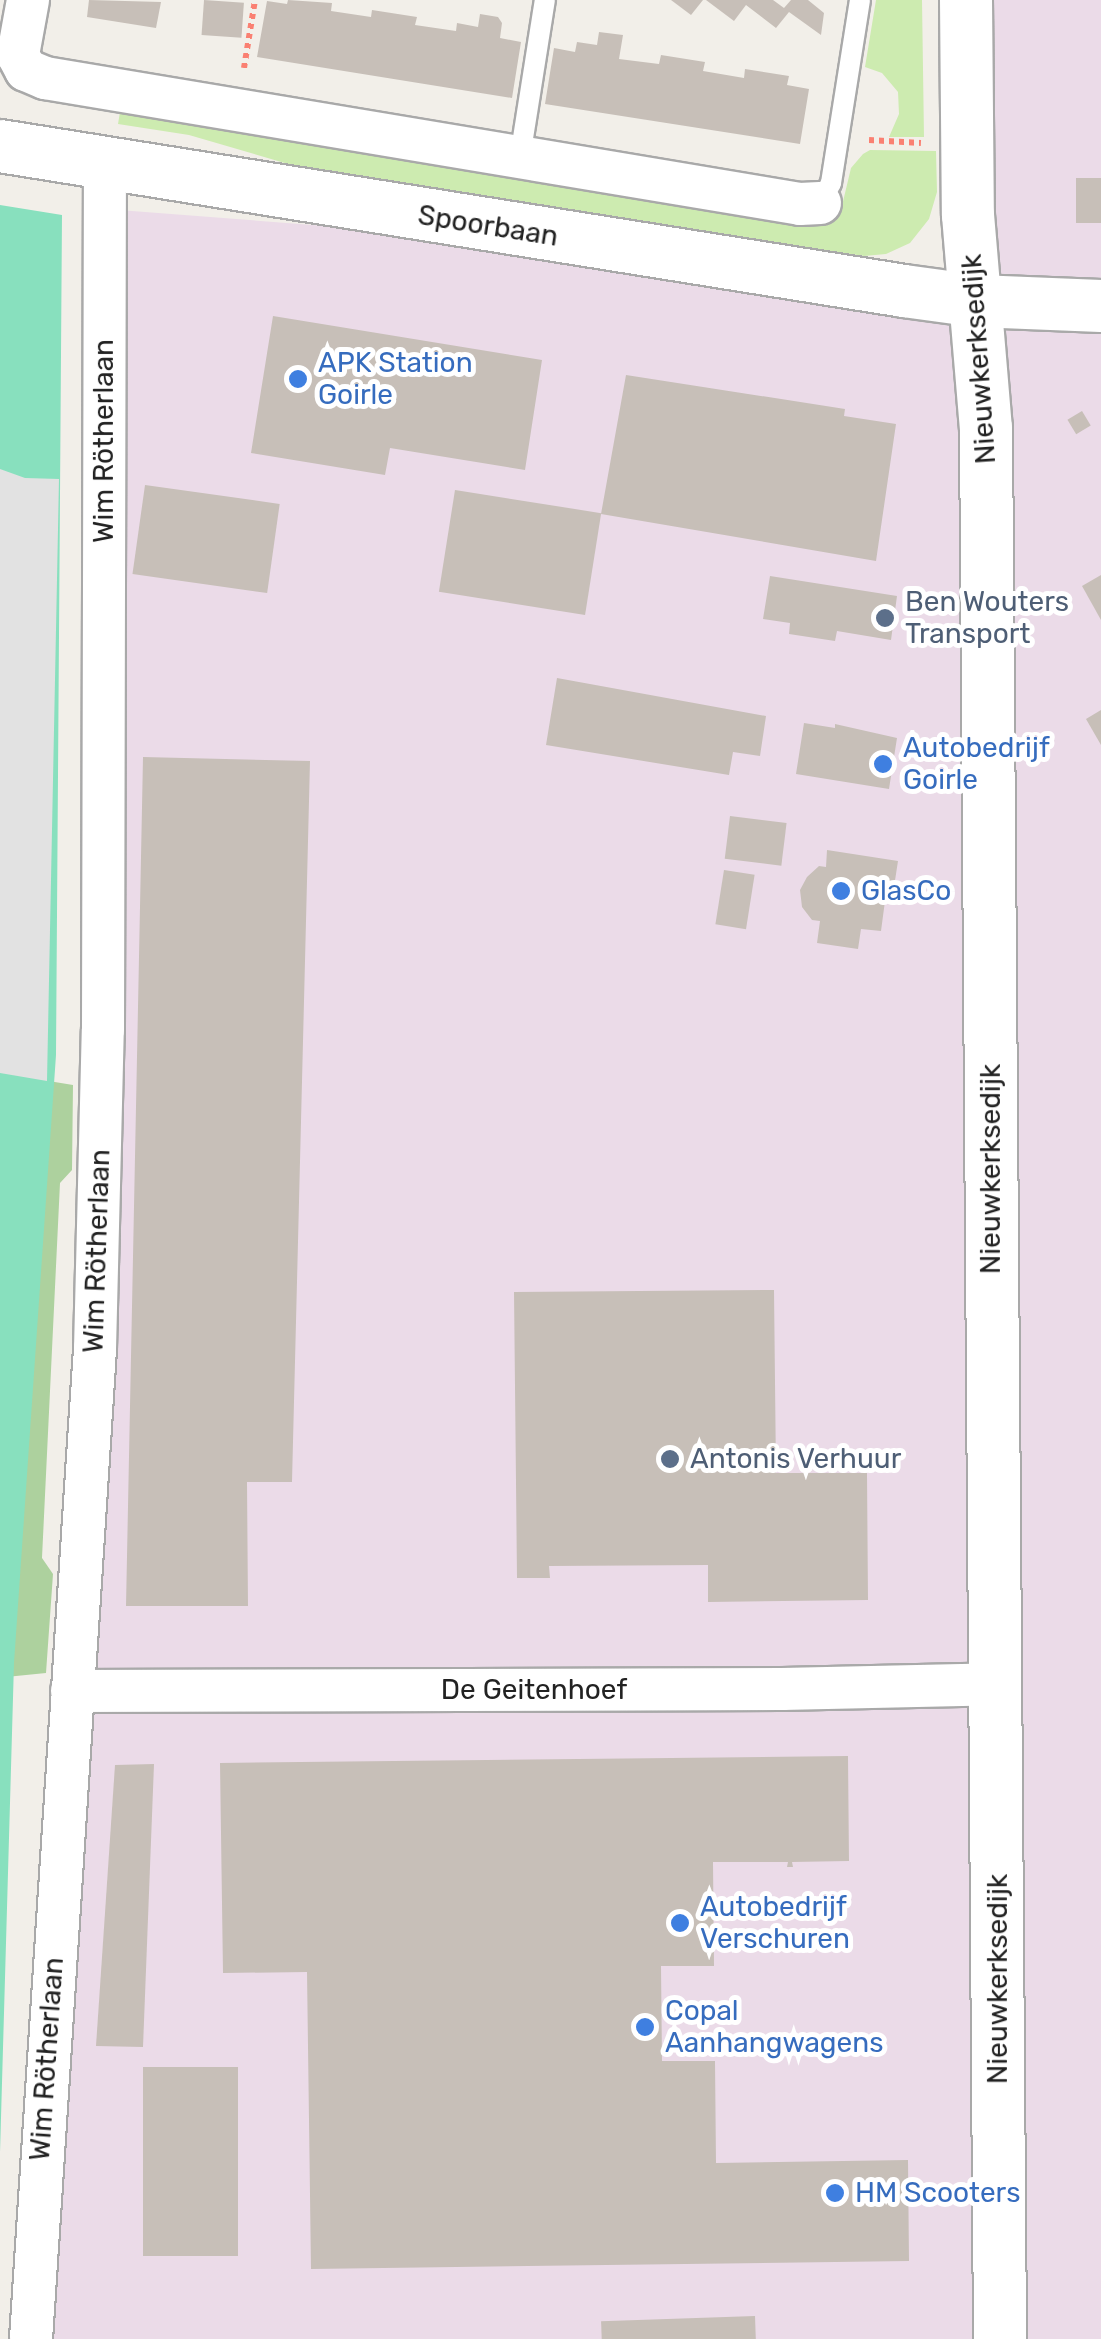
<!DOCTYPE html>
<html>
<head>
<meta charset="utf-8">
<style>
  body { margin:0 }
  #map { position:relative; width:1101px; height:2339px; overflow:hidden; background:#f2efe9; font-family:Rubik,sans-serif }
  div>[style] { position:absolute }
  .industrial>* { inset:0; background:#ebdbe8 }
  .grass>* { inset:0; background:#cdebb0 }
  .forest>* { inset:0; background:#add19e }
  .pitch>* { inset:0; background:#88e0be }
  .parking>* { inset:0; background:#e2e2e2 }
  .building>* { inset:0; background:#c7bfb8; transform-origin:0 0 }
  .path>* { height:6px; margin-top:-3px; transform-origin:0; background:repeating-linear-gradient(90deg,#fa8072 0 5px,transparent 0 10px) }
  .roads { filter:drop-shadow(2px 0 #a9a9a9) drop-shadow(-2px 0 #a9a9a9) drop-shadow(0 2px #a9a9a9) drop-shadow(0 -2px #a9a9a9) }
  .service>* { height:20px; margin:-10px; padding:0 10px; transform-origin:10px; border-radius:10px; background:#fff }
  .minor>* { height:42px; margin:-21px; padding:0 21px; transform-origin:21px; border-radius:21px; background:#fff }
  .tertiary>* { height:52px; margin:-26px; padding:0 26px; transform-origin:26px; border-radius:26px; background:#fff }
  .dots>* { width:28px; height:28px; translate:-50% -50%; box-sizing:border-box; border:5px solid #fff; border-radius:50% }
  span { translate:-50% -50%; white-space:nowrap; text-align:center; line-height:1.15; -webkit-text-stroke:10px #fff; paint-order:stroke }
  .street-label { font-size:28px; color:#222 }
  .shop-label { font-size:28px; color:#366cbe }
  .left { translate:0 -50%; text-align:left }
  .service-label { font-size:28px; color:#4e5e75 }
</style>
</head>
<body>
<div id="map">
  <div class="industrial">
    <div style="clip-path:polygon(974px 0,1101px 0,1101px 2339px,50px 2339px,119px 210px,973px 276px)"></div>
  </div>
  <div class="grass">
    <div style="clip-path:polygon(876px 0,922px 0,924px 137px,889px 137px,899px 114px,898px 92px,882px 73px,865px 67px)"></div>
    <div style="clip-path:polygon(121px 106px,829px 219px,840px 214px,851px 168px,863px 154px,870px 150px,936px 151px,937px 192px,929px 219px,910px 243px,886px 254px,864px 256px,329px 176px,189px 135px,118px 124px)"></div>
  </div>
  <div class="forest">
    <div style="clip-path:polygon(0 1073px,73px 1085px,72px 1170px,60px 1183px,42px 1558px,53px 1574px,46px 1673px,6px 1677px,0 1676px)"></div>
  </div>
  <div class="pitch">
    <div style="clip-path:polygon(0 205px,62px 215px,56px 1055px,14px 1663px,0 2153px)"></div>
  </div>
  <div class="parking">
    <div style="clip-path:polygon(0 469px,25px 478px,59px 479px,47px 1081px,0 1073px)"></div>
  </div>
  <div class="building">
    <div style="clip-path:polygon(89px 0,161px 2px,156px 28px,87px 17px)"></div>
    <div style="left:204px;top:0;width:40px;height:35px;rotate:4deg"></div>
    <div style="clip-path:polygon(288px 0,332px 3px,331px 11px,371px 17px,372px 10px,417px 17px,415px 25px,456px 31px,457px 23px,478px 27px,480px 14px,498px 17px,502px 23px,500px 38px,521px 42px,512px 98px,257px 57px,267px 1px,287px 4px)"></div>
    <div style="clip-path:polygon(671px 0,703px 0,691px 15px)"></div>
    <div style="clip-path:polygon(706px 0,773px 0,784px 8px,791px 0,808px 0,824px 13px,821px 35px,789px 12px,776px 28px,746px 5px,734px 21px)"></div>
    <div style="clip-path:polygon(599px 32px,623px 35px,619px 59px,659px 64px,661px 55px,705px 62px,703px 71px,744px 78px,745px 69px,789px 76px,787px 85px,809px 89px,800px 144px,545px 104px,554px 48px,575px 52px,577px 42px,597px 45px)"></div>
    <div style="left:1076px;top:178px;width:25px;height:45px"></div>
    <div style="clip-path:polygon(273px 316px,542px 360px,525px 470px,390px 448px,385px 475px,251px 453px)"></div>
    <div style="clip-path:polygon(626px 375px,845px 409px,844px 416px,896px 424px,876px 561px,601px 514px)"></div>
    <div style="left:1082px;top:411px;width:17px;height:17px;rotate:59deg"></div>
    <div style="left:145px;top:485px;width:136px;height:90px;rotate:8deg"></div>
    <div style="left:455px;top:490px;width:148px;height:103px;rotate:9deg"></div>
    <div style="clip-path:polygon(1101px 575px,1101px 620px,1082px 586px)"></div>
    <div style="clip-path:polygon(770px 576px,897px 596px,891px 640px,837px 631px,835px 641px,789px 634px,790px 623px,763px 619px)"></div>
    <div style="clip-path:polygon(557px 678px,766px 716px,760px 756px,733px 752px,729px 775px,546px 745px)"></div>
    <div style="clip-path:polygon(1101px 710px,1101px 745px,1086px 719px)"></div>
    <div style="clip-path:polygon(804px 723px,835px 728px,835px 724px,897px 738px,889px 789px,796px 774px)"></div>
    <div style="clip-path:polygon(143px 757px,310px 761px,292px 1482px,247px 1482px,248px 1606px,126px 1606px)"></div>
    <div style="left:730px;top:816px;width:57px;height:43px;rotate:7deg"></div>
    <div style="clip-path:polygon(827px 850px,898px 861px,894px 887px,887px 886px,881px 931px,861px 929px,858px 949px,817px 943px,820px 921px,812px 920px,802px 907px,800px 890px,807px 877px,819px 866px,826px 867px)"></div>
    <div style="left:724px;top:870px;width:31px;height:55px;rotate:9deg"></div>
    <div style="clip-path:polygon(774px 1290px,776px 1473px,867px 1473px,868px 1600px,708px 1602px,708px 1565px,549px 1566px,550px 1578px,517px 1578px,514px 1292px)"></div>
    <div style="clip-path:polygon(848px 1756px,849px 1861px,792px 1862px,793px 1867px,787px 1867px,788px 1862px,713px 1862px,714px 1966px,661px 1966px,662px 2061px,715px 2061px,716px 2163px,908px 2160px,909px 2261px,311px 2269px,307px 1972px,223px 1973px,220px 1763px)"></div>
    <div style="clip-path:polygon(154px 1764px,143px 2047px,96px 2046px,115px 1765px)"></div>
    <div style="left:238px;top:2067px;width:189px;height:95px;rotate:90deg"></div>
    <div style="left:755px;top:2316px;width:23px;height:154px;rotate:88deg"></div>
  </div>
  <div class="path">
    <div style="left:244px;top:68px;width:69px;rotate:-80.8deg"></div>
    <div style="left:869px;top:140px;width:52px;rotate:3.3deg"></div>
  </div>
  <div class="roads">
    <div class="service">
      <div style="left:520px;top:157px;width:159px;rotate:-81deg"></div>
      <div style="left:820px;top:203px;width:23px;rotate:-61deg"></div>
      <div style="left:831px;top:183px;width:185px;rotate:-81deg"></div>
    </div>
    <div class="minor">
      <div style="left:28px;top:0;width:56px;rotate:100.3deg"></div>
      <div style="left:18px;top:55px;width:17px;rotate:62deg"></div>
      <div style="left:26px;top:70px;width:21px;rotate:23deg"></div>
      <div style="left:45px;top:78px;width:765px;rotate:9.47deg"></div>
      <div style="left:800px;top:204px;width:20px;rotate:-3deg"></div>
      <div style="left:72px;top:1691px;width:710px;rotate:-0.16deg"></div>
      <div style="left:782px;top:1689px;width:214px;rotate:-1.3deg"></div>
      <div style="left:31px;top:2339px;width:992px;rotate:-86.3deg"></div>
      <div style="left:95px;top:1349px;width:319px;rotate:-88.6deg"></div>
      <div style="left:103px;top:1030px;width:870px;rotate:-89.87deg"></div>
    </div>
    <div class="tertiary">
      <div style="left:966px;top:0;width:215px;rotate:89.5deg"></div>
      <div style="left:968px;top:215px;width:214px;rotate:85.2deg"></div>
      <div style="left:986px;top:428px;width:1911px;rotate:89.58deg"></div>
      <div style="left:0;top:146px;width:916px;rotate:9.11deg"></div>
      <div style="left:904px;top:291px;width:74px;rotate:7.8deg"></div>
      <div style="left:977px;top:301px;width:124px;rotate:2.3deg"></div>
    </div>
  </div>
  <div class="dots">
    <div style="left:298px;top:379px;background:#3f7fe0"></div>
    <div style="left:885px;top:618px;background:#5c6f8a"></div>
    <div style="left:883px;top:764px;background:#3f7fe0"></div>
    <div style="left:841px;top:891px;background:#3f7fe0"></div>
    <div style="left:670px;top:1459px;background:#5c6f8a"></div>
    <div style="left:680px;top:1923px;background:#3f7fe0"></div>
    <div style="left:645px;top:2027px;background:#3f7fe0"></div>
    <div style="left:835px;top:2193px;background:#3f7fe0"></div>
  </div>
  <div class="street-label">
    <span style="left:488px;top:226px;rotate:9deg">Spoorbaan</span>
    <span style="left:979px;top:359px;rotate:-94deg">Nieuwkerksedijk</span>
    <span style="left:104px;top:441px;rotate:-90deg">Wim Rötherlaan</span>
    <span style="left:991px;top:1169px;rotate:-90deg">Nieuwkerksedijk</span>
    <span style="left:97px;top:1251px;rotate:-88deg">Wim Rötherlaan</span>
    <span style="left:534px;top:1690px">De Geitenhoef</span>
    <span style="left:998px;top:1979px;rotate:-90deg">Nieuwkerksedijk</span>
    <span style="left:47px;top:2059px;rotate:-86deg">Wim Rötherlaan</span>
  </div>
  <div class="shop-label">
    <span class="left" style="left:318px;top:379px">APK Station<br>Goirle</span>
    <span class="left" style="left:903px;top:764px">Autobedrijf<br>Goirle</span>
    <span class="left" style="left:861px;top:891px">GlasCo</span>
    <span class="left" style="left:700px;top:1923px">Autobedrijf<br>Verschuren</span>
    <span class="left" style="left:665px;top:2027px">Copal<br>Aanhangwagens</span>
    <span class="left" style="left:855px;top:2193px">HM Scooters</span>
  </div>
  <div class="service-label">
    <span class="left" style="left:905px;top:618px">Ben Wouters<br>Transport</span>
    <span class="left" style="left:690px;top:1459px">Antonis Verhuur</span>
  </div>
</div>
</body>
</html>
